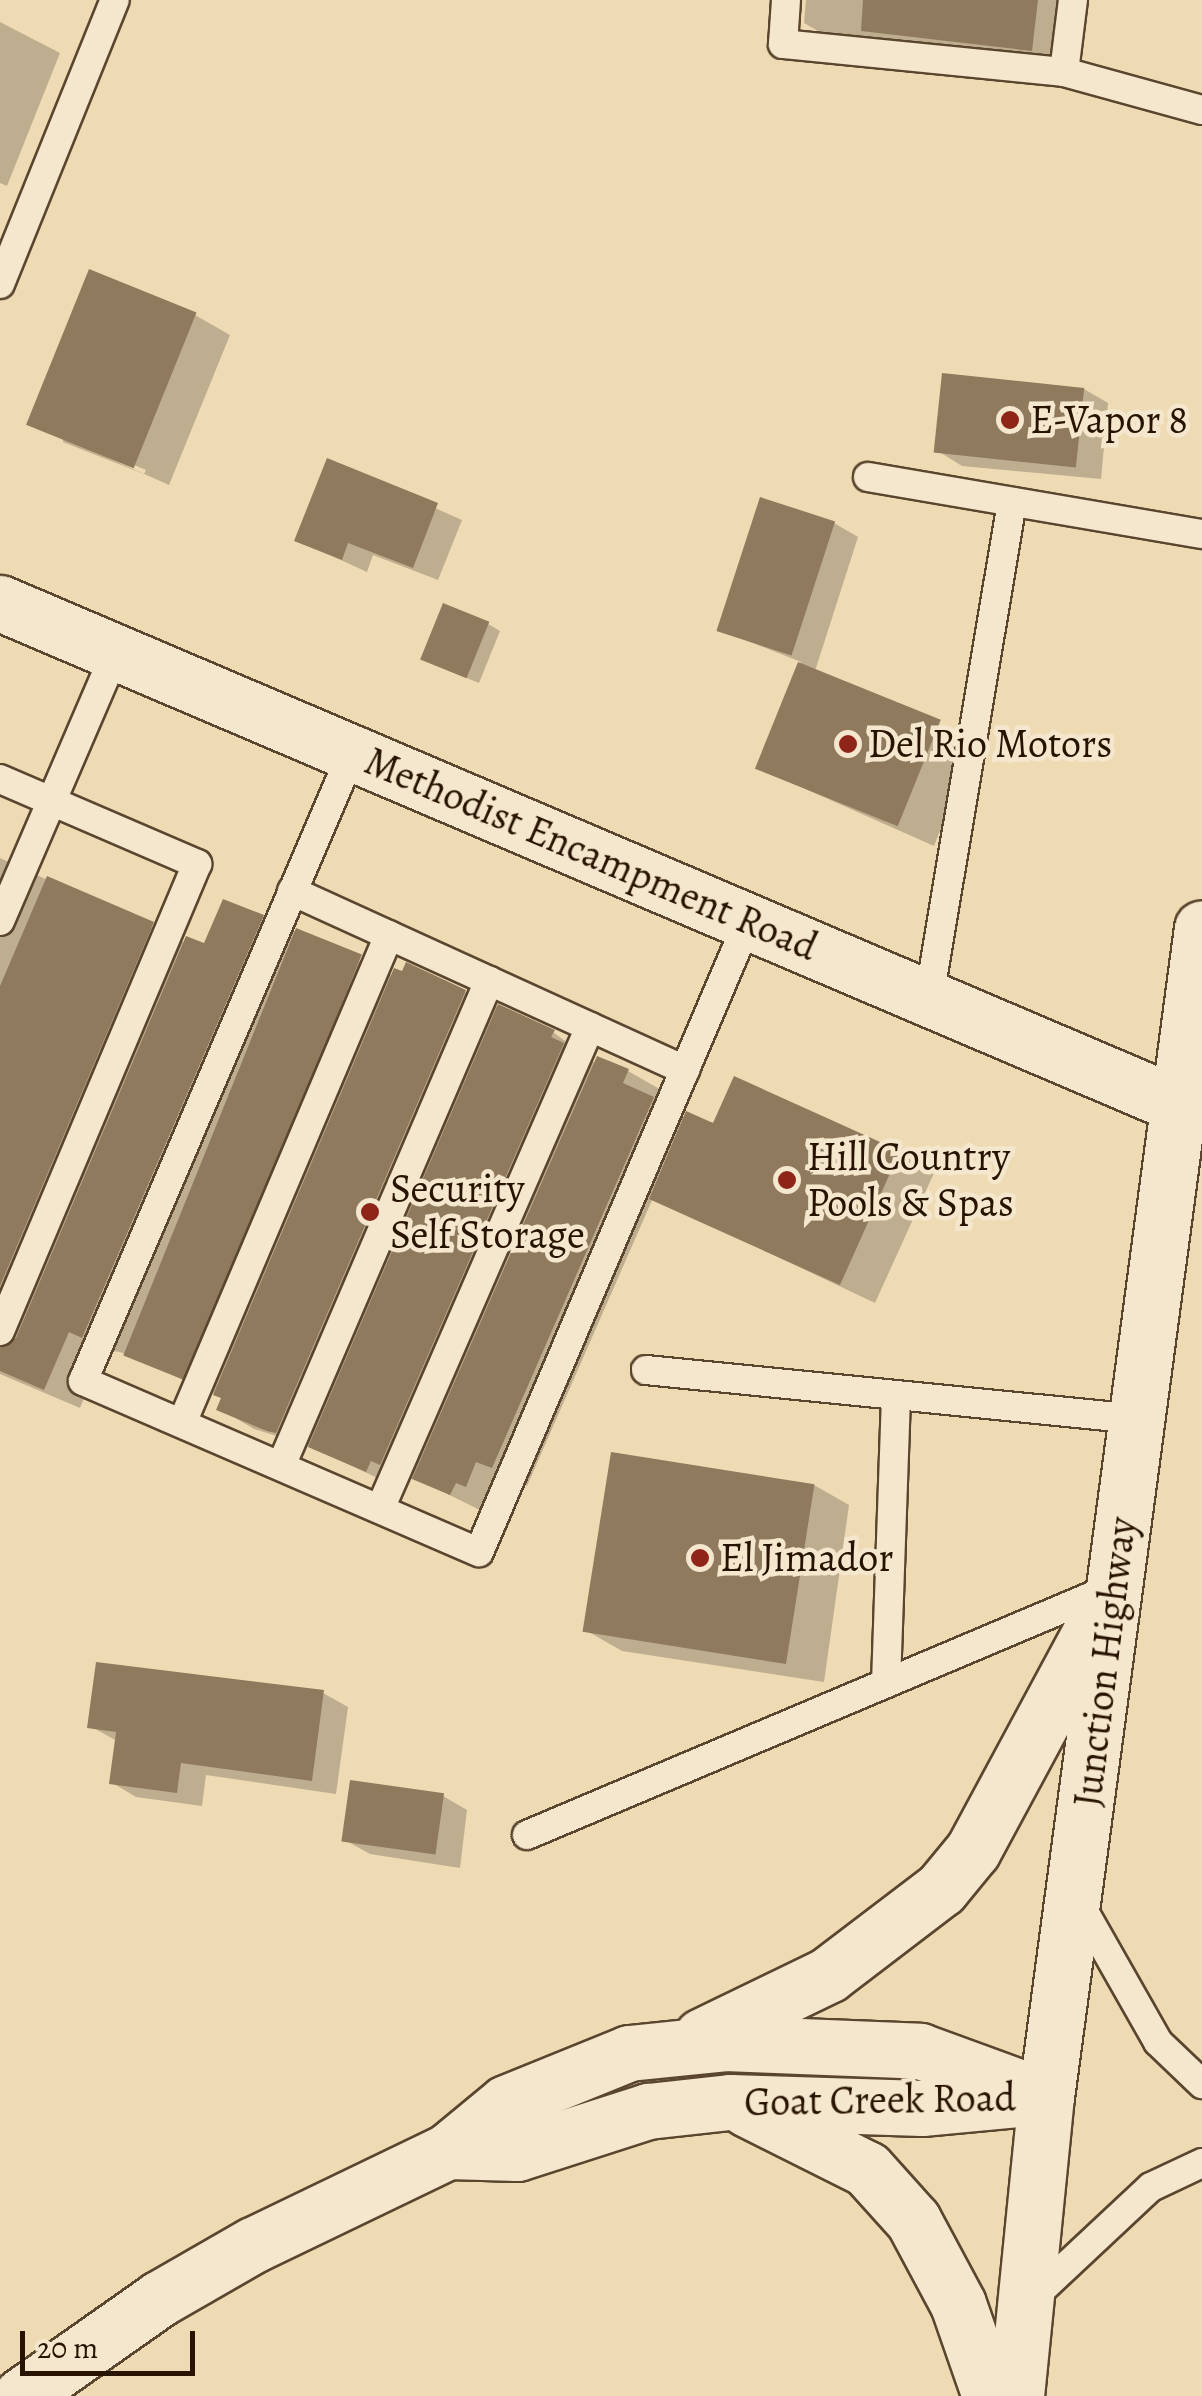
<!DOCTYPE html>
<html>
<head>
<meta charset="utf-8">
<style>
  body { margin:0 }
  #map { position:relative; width:1202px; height:2396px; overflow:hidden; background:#eedab3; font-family:Alegreya,serif }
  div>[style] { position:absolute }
  .shadow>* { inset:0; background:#0003 }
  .building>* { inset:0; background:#8f7a5e; transform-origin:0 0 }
  .roads { filter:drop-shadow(2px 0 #5a452e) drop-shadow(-2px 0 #5a452e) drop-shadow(0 2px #5a452e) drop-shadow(0 -2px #5a452e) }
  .service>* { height:28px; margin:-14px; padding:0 14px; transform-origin:14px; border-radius:14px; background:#f4e7ce }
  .minor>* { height:55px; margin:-27.5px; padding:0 27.5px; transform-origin:27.5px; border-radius:27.5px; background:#f4e7ce }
  .secondary>* { height:55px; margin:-27.5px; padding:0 27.5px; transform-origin:27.5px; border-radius:27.5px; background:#f4e7ce }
  .dots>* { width:28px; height:28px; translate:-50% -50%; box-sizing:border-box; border:5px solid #f4e7ce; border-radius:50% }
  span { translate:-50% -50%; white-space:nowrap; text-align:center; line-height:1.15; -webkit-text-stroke:9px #f4e7ce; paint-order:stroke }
  .poi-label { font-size:40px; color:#281301 }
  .left { translate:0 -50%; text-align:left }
  .street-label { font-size:40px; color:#281301 }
  .scale { position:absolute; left:20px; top:2331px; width:175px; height:45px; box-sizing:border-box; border:5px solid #281301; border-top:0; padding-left:12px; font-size:30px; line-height:35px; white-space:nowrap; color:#281301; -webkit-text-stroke:8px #f4e7ce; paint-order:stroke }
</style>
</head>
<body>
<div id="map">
  <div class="shadow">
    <div style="clip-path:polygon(806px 0,1074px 0,1066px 70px,839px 43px,804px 23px)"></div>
    <div style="clip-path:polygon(0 22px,60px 53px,7px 186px,0 183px)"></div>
    <div style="clip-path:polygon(evenodd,195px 315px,230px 335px,169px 485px,30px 423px,195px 315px,63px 436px,146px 470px,144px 474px,63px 442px,63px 436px)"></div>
    <div style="clip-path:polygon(1084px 389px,1108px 403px,1101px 479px,962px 466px,938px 451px)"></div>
    <div style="clip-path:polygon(329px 461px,462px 520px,438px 580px,373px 555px,367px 572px,297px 540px)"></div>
    <div style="clip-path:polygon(834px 523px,858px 537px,815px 671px,975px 742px,934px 846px,758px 768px,801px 662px,720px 630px)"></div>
    <div style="clip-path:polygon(488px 624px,500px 631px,479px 683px,435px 665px)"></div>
    <div style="clip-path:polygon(0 858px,185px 943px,205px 947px,262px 917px,393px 976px,465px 992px,553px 1032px,596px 1064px,628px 1071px,663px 1091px,658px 1102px,686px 1118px,899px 1153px,934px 1173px,875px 1303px,653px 1198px,527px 1486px,512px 1480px,486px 1513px,417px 1479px,407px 1479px,402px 1490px,313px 1447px,254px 1429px,220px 1409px,224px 1398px,218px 1395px,120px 1352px,104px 1350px,80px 1408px,0 1374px)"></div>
    <div style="clip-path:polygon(814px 1485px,849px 1505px,824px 1682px,622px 1651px,587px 1631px)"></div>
    <div style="clip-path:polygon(323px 1693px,348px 1707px,336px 1794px,206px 1775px,202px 1806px,136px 1797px,111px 1782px,117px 1741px,90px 1726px)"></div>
    <div style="clip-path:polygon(443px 1796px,467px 1810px,460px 1868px,370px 1854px,345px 1840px)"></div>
  </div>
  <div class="building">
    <div style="clip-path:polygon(863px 0,1038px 0,1032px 51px,861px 31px)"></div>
    <div style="left:89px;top:269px;width:116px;height:168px;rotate:22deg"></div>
    <div style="left:942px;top:373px;width:143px;height:80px;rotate:6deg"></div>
    <div style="clip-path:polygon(327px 458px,438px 503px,413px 568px,348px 543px,342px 560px,294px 541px)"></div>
    <div style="left:760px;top:497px;width:79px;height:141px;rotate:18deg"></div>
    <div style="left:443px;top:603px;width:50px;height:61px;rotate:22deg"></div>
    <div style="left:798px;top:662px;width:154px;height:115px;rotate:22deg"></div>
    <div style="clip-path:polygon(47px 876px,154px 922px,0 1286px,0 986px)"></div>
    <div style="clip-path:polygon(223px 899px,264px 915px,82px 1338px,69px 1332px,44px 1390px,0 1371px,0 1348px,16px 1338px,186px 936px,204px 943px)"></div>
    <div style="left:296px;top:928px;width:71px;height:461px;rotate:22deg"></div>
    <div style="clip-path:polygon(406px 962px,466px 990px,276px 1433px,267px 1431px,216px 1410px,221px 1398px,213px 1395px,394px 968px,402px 971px)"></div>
    <div style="clip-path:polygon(498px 1004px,555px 1030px,551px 1037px,564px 1043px,380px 1465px,371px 1461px,366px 1472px,308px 1447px)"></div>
    <div style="clip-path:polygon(597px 1056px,629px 1069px,623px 1083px,654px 1097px,492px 1468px,476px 1462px,466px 1487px,456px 1483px,450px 1495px,412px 1479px)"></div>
    <div style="clip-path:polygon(734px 1076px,900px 1151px,840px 1285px,649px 1199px,686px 1111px,713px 1123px)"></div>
    <div style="left:611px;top:1452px;width:206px;height:182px;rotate:9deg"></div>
    <div style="clip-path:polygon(96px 1662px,324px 1690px,312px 1781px,181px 1763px,177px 1793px,109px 1784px,116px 1732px,87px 1728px)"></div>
    <div style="left:350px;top:1780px;width:95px;height:62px;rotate:8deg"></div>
  </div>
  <div class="roads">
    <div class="service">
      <div style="left:786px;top:0;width:44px;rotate:93.9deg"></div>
      <div style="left:783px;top:44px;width:282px;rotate:5.7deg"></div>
      <div style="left:1064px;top:72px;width:143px;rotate:15.4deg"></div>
      <div style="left:1064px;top:72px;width:73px;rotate:-82.9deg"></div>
      <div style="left:0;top:284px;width:306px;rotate:-68deg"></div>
      <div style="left:868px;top:477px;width:339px;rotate:9.7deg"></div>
      <div style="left:352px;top:753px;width:683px;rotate:113.19deg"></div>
      <div style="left:83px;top:1381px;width:431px;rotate:23.4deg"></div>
      <div style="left:479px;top:1552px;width:685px;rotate:-66.88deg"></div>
      <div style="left:0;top:779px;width:215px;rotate:23.3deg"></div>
      <div style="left:197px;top:864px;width:507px;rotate:112.87deg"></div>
      <div style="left:292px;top:891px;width:432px;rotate:24.5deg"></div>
      <div style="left:0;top:921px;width:293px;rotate:-66.7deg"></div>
      <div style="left:929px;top:998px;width:503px;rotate:-80.5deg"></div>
      <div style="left:646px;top:1370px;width:494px;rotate:5.7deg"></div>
      <div style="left:182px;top:1423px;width:530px;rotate:-67.01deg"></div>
      <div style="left:281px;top:1466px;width:528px;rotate:-66.79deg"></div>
      <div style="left:380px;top:1509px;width:526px;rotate:-66.46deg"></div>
      <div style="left:886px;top:1683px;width:288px;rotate:-88deg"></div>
      <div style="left:527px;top:1835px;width:632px;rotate:-22.91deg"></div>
      <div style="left:1078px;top:1901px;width:162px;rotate:60.4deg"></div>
      <div style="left:1158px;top:2042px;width:61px;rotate:43.7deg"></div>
      <div style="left:1029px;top:2301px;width:167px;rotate:-43.1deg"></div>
      <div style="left:1151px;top:2187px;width:56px;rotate:-25.2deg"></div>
    </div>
    <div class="minor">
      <div style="left:0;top:603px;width:1284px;rotate:23.07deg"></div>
    </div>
    <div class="secondary">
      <div style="left:702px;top:2036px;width:140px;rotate:-25.8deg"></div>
      <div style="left:828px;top:1975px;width:142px;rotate:-37.3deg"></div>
      <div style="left:941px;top:1889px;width:50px;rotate:-50.6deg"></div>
      <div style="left:973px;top:1850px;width:261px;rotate:-61.7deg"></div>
      <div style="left:747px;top:2109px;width:134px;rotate:26.6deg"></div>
      <div style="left:867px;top:2169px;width:69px;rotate:48deg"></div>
      <div style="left:913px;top:2220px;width:95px;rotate:61.8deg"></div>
      <div style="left:958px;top:2304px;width:97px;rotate:70.8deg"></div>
      <div style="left:448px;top:2151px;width:69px;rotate:1.7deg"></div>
      <div style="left:517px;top:2153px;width:138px;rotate:-17.8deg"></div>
      <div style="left:648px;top:2111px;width:82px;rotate:-6.3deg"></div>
      <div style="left:730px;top:2102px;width:192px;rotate:1.8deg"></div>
      <div style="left:922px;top:2108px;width:106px;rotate:-5.4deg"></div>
      <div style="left:21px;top:2396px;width:169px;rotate:-35.1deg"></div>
      <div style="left:159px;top:2299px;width:108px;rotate:-29.9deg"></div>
      <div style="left:253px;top:2245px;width:216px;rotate:-25.7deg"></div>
      <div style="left:448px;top:2151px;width:75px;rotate:-39.6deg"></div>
      <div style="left:506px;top:2103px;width:133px;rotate:-22.1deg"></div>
      <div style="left:629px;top:2053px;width:97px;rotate:-5.9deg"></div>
      <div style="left:725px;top:2043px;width:195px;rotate:2.3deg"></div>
      <div style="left:920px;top:2051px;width:134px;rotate:20.1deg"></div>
      <div style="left:1016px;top:2396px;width:301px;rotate:-84.3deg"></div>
      <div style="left:1046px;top:2097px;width:1179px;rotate:-82.4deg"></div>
    </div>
  </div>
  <div class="dots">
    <div style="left:1010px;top:420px;background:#8f2418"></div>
    <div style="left:848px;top:744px;background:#8f2418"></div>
    <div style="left:787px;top:1180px;background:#8f2418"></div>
    <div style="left:370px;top:1212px;background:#8f2418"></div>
    <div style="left:700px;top:1558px;background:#8f2418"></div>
  </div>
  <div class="poi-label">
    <span class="left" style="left:1030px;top:420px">E-Vapor 8</span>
    <span class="left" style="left:868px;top:744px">Del Rio Motors</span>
    <span class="left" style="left:807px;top:1180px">Hill Country<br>Pools &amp; Spas</span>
    <span class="left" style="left:390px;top:1212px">Security<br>Self Storage</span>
    <span class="left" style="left:720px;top:1558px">El Jimador</span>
  </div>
  <div class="street-label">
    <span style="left:591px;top:854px;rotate:23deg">Methodist Encampment Road</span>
    <span style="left:1105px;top:1662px;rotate:-83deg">Junction Highway</span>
    <span style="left:880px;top:2100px;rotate:-1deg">Goat Creek Road</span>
  </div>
  <div class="scale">20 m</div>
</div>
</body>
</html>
